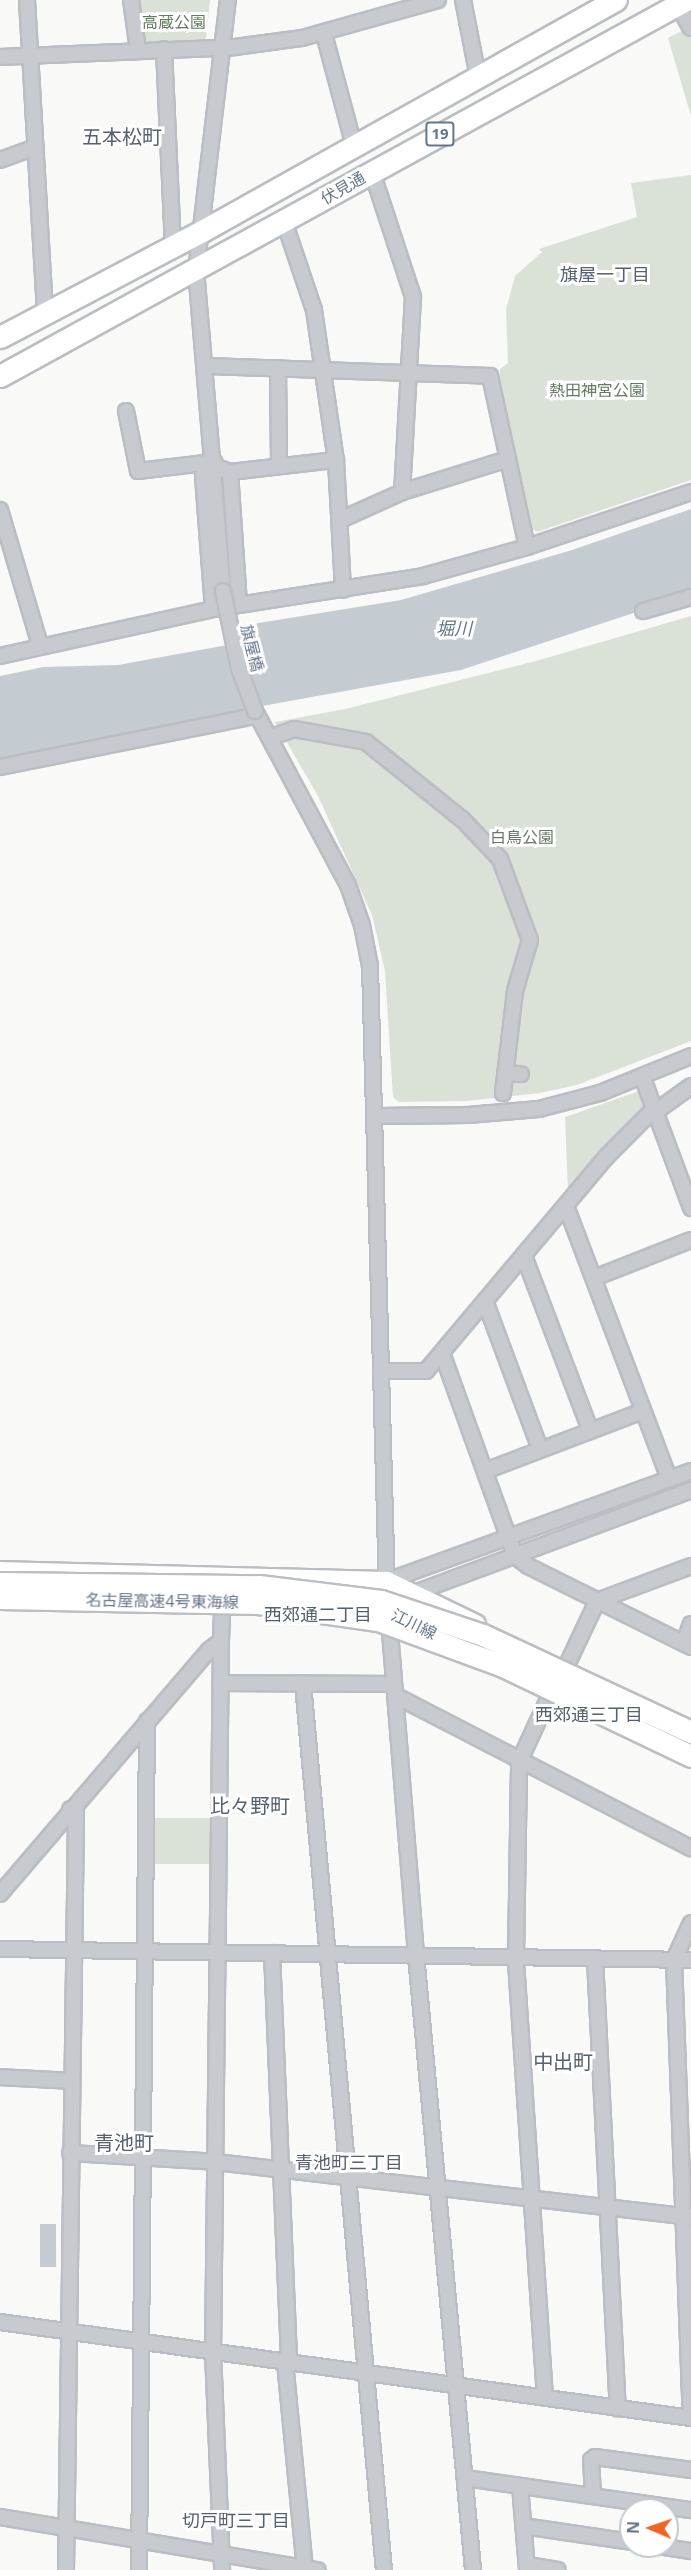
<!DOCTYPE html>
<html>
<head>
<meta charset="utf-8">
<style>
  body { margin:0 }
  #map { position:relative; width:691px; height:2570px; overflow:hidden; background:#f9f9f7; font-family:"Noto Sans","Noto Sans JP",sans-serif }
  div>[style] { position:absolute }
  .green>* { inset:0; background:#dae2d8; transform-origin:0 0 }
  .water>* { inset:0; background:#c4ccd2; transform-origin:0 0 }
  .roads { filter:drop-shadow(2px 0 #babec2) drop-shadow(-2px 0 #babec2) drop-shadow(0 2px #babec2) drop-shadow(0 -2px #babec2) }
  .minor>* { height:14px; margin:-7px; padding:0 7px; transform-origin:7px; border-radius:7px; background:#c7cacf }
  .major>* { height:18px; margin:-9px; padding:0 9px; transform-origin:9px; border-radius:9px; background:#fff }
  .highway>* { height:21px; margin:-10.5px; padding:0 10.5px; transform-origin:10.5px; border-radius:10.5px; background:#fff }
  .bridges { filter:drop-shadow(2px 0 #bbbec2) drop-shadow(-2px 0 #bbbec2) drop-shadow(0 2px #bbbec2) drop-shadow(0 -2px #bbbec2) }
  .minor-bridge>* { height:14px; margin:-7px; padding:0 7px; transform-origin:7px; border-radius:7px; background:#c7cacf }
  .highway-bridge>* { height:21px; margin:-10.5px; padding:0 10.5px; transform-origin:10.5px; border-radius:10.5px; background:#fff }
  span { translate:-50% -50%; white-space:nowrap; text-align:center; line-height:1.15; -webkit-text-stroke:6px #fff; paint-order:stroke }
  .shield-label span { padding:2px 4px; background:#fff; border:2px solid; border-radius:4px; -webkit-text-stroke-width:0 }
  .shield-label { font-size:15px; color:#66778a; font-weight:700 }
  .park-label { font-size:16px; color:#657a62 }
  .street-label { font-size:16px; color:#66778a }
  .neighbourhood-label { font-size:18px; color:#55616e }
  .water-label { font-size:18px; color:#637884; font-style:italic }
  .quarter-label { font-size:20px; color:#55616e }
  .north { position:absolute; left:619px; top:2498px; width:60px; height:60px; box-sizing:border-box; background:#fff; border:2px solid #c2c9d0; border-radius:50%; rotate:272deg; font-size:16px; font-weight:700; line-height:24px; text-align:center; color:#66778a }
  .north::after { content:''; display:block; margin:auto; width:21px; height:27px; background:#ee6422; clip-path:polygon(50% 0,100% 100%,50% 72%,0 100%) }
</style>
</head>
<body>
<div id="map">
  <div class="green">
    <div style="clip-path:polygon(138px 0,210px 0,206px 38px,203px 42px,146px 44px)"></div>
    <div style="clip-path:polygon(691px 26px,691px 116px,668px 38px)"></div>
    <div style="clip-path:polygon(691px 175px,691px 480px,537px 532px,531px 528px,499px 378px,500px 369px,508px 363px,506px 309px,515px 276px,542px 252px,539px 249px,637px 217px,631px 183px)"></div>
    <div style="clip-path:polygon(691px 616px,691px 1041px,577px 1085px,540px 1093px,466px 1101px,399px 1102px,393px 1097px,385px 971px,372px 915px,318px 796px,275px 722px,345px 709px,536px 661px)"></div>
    <div style="clip-path:polygon(642px 1090px,649px 1109px,568px 1194px,565px 1117px)"></div>
    <div style="left:152px;top:1818px;width:61px;height:46px"></div>
  </div>
  <div class="water">
    <div style="clip-path:polygon(691px 509px,691px 594px,461px 670px,235px 711px,0 762px,0 676px,43px 667px,118px 665px,249px 641px,246px 625px,401px 600px,572px 550px)"></div>
    <div style="left:40px;top:2224px;width:16px;height:43px"></div>
  </div>
  <div class="roads">
    <div class="minor">
      <div style="left:27px;top:0;width:314px;rotate:86.7deg"></div>
      <div style="left:131px;top:0;width:50px;rotate:82deg"></div>
      <div style="left:463px;top:0;width:78px;rotate:79deg"></div>
      <div style="left:678px;top:5px;width:26px;rotate:61deg"></div>
      <div style="left:324px;top:34px;width:116px;rotate:75deg"></div>
      <div style="left:164px;top:49px;width:197px;rotate:87.4deg"></div>
      <div style="left:0;top:57px;width:235px;rotate:-2.4deg"></div>
      <div style="left:235px;top:47px;width:68px;rotate:-7.7deg"></div>
      <div style="left:302px;top:38px;width:141px;rotate:-15.6deg"></div>
      <div style="left:0;top:160px;width:38px;rotate:-20deg"></div>
      <div style="left:372px;top:172px;width:132px;rotate:71.8deg"></div>
      <div style="left:413px;top:297px;width:195px;rotate:93.2deg"></div>
      <div style="left:284px;top:221px;width:94px;rotate:71.4deg"></div>
      <div style="left:314px;top:310px;width:152px;rotate:81.7deg"></div>
      <div style="left:336px;top:460px;width:130px;rotate:86.9deg"></div>
      <div style="left:207px;top:366px;width:283px;rotate:2deg"></div>
      <div style="left:490px;top:376px;width:175px;rotate:77.8deg"></div>
      <div style="left:278px;top:368px;width:98px;rotate:89.4deg"></div>
      <div style="left:126px;top:411px;width:61px;rotate:78.7deg"></div>
      <div style="left:138px;top:471px;width:77px;rotate:-6.8deg"></div>
      <div style="left:230px;top:472px;width:133px;rotate:86.1deg"></div>
      <div style="left:0;top:510px;width:141px;rotate:73.5deg"></div>
      <div style="left:340px;top:520px;width:68px;rotate:-24.3deg"></div>
      <div style="left:402px;top:492px;width:111px;rotate:-17.3deg"></div>
      <div style="left:223px;top:591px;width:321px;rotate:-94.8deg"></div>
      <div style="left:196px;top:271px;width:273px;rotate:-83.3deg"></div>
      <div style="left:213px;top:609px;width:134px;rotate:-94.3deg"></div>
      <div style="left:203px;top:475px;width:14px;rotate:-39deg"></div>
      <div style="left:214px;top:466px;width:17px;rotate:21deg"></div>
      <div style="left:230px;top:472px;width:107px;rotate:-6.5deg"></div>
      <div style="left:643px;top:611px;width:50px;rotate:-16.3deg"></div>
      <div style="left:0;top:656px;width:218px;rotate:-12.4deg"></div>
      <div style="left:213px;top:609px;width:213px;rotate:-8.9deg"></div>
      <div style="left:423px;top:576px;width:108px;rotate:-15.6deg"></div>
      <div style="left:527px;top:547px;width:173px;rotate:-18.5deg"></div>
      <div style="left:255px;top:711px;width:197px;rotate:61.9deg"></div>
      <div style="left:348px;top:885px;width:42px;rotate:70.7deg"></div>
      <div style="left:362px;top:925px;width:42px;rotate:79deg"></div>
      <div style="left:370px;top:966px;width:625px;rotate:88.44deg"></div>
      <div style="left:277px;top:735px;width:18px;rotate:-19deg"></div>
      <div style="left:294px;top:729px;width:73px;rotate:10.2deg"></div>
      <div style="left:366px;top:742px;width:124px;rotate:38.8deg"></div>
      <div style="left:463px;top:820px;width:54px;rotate:46.5deg"></div>
      <div style="left:500px;top:859px;width:86px;rotate:69.7deg"></div>
      <div style="left:530px;top:940px;width:53px;rotate:106.4deg"></div>
      <div style="left:515px;top:991px;width:103px;rotate:96.7deg"></div>
      <div style="left:0;top:767px;width:261px;rotate:-11.3deg"></div>
      <div style="left:505px;top:1073px;width:16px;rotate:4deg"></div>
      <div style="left:642px;top:1076px;width:141px;rotate:69.6deg"></div>
      <div style="left:655px;top:1112px;width:44px;rotate:-35.8deg"></div>
      <div style="left:377px;top:1116px;width:91px;rotate:-0.6deg"></div>
      <div style="left:468px;top:1115px;width:71px;rotate:-4.8deg"></div>
      <div style="left:539px;top:1109px;width:63px;rotate:-14.7deg"></div>
      <div style="left:600px;top:1093px;width:98px;rotate:-22.1deg"></div>
      <div style="left:566px;top:1206px;width:292px;rotate:69.3deg"></div>
      <div style="left:524px;top:1256px;width:186px;rotate:69.2deg"></div>
      <div style="left:594px;top:1278px;width:104px;rotate:-21.4deg"></div>
      <div style="left:485px;top:1301px;width:158px;rotate:69.6deg"></div>
      <div style="left:442px;top:1353px;width:216px;rotate:70.2deg"></div>
      <div style="left:515px;top:1556px;width:16px;rotate:38deg"></div>
      <div style="left:528px;top:1566px;width:182px;rotate:26.4deg"></div>
      <div style="left:382px;top:1371px;width:44px"></div>
      <div style="left:426px;top:1371px;width:281px;rotate:-49.9deg"></div>
      <div style="left:607px;top:1156px;width:66px;rotate:-45deg"></div>
      <div style="left:485px;top:1471px;width:169px;rotate:-20.8deg"></div>
      <div style="left:387px;top:1581px;width:323px;rotate:-19.9deg"></div>
      <div style="left:409px;top:1595px;width:301px;rotate:-20.4deg"></div>
      <div style="left:389px;top:1619px;width:337px;rotate:85.4deg"></div>
      <div style="left:416px;top:1955px;width:618px;rotate:84.7deg"></div>
      <div style="left:221px;top:1641px;width:711px;rotate:90.64deg"></div>
      <div style="left:213px;top:2352px;width:218px;rotate:87.6deg"></div>
      <div style="left:684px;top:1643px;width:20px;rotate:-70deg"></div>
      <div style="left:566px;top:1667px;width:73px;rotate:-64.8deg"></div>
      <div style="left:597px;top:1601px;width:100px;rotate:-20.4deg"></div>
      <div style="left:221px;top:1683px;width:173px;rotate:0.3deg"></div>
      <div style="left:303px;top:1684px;width:890px;rotate:84.78deg"></div>
      <div style="left:396px;top:1696px;width:332px;rotate:27.3deg"></div>
      <div style="left:0;top:1894px;width:321px;rotate:-49.4deg"></div>
      <div style="left:209px;top:1650px;width:15px;rotate:-37deg"></div>
      <div style="left:221px;top:1641px;width:38px;rotate:-88deg"></div>
      <div style="left:691px;top:1923px;width:41px;rotate:114.7deg"></div>
      <div style="left:674px;top:1960px;width:457px;rotate:87.9deg"></div>
      <div style="left:0;top:1949px;width:691px;rotate:0.91deg"></div>
      <div style="left:272px;top:1953px;width:409px;rotate:87.6deg"></div>
      <div style="left:595px;top:1959px;width:450px;rotate:87.1deg"></div>
      <div style="left:0;top:2077px;width:71px;rotate:3.2deg"></div>
      <div style="left:70px;top:2153px;width:146px;rotate:3.5deg"></div>
      <div style="left:216px;top:2162px;width:478px;rotate:6.6deg"></div>
      <div style="left:0;top:2322px;width:698px;rotate:7.91deg"></div>
      <div style="left:285px;top:2362px;width:209px;rotate:84.5deg"></div>
      <div style="left:545px;top:2398px;width:442px;rotate:-93.8deg"></div>
      <div style="left:516px;top:1957px;width:195px;rotate:-89.1deg"></div>
      <div style="left:519px;top:1762px;width:76px;rotate:-65.1deg"></div>
      <div style="left:465px;top:2478px;width:228px;rotate:8.1deg"></div>
      <div style="left:520px;top:2486px;width:84px;rotate:85.2deg"></div>
      <div style="left:593px;top:2496px;width:36px;rotate:-93deg"></div>
      <div style="left:591px;top:2460px;width:5px;rotate:-37deg"></div>
      <div style="left:595px;top:2457px;width:97px;rotate:7.7deg"></div>
      <div style="left:0;top:2517px;width:322px;rotate:9.5deg"></div>
      <div style="left:523px;top:2526px;width:109px;rotate:8.4deg"></div>
      <div style="left:658px;top:2546px;width:33px;rotate:9deg"></div>
      <div style="left:527px;top:2565px;width:31px;rotate:9deg"></div>
      <div style="left:66px;top:2570px;width:757px;rotate:-89.24deg"></div>
      <div style="left:76px;top:1813px;width:7px;rotate:-146deg"></div>
      <div style="left:139px;top:2570px;width:849px;rotate:-89.46deg"></div>
    </div>
    <div class="major">
      <div style="left:0;top:1571px;width:387px;rotate:1.5deg"></div>
      <div style="left:387px;top:1581px;width:99px;rotate:25.8deg"></div>
    </div>
    <div class="highway">
      <div style="left:0;top:337px;width:228px;rotate:-27.7deg"></div>
      <div style="left:202px;top:231px;width:474px;rotate:-29.2deg"></div>
      <div style="left:0;top:376px;width:782px;rotate:-28.73deg"></div>
    </div>
  </div>
  <div class="bridges">
    <div class="minor-bridge">
      <div style="left:223px;top:591px;width:79px;rotate:78.3deg"></div>
      <div style="left:239px;top:668px;width:46px;rotate:69.6deg"></div>
    </div>
    <div class="highway-bridge">
      <div style="left:0;top:1583px;width:259px;rotate:0.7deg"></div>
      <div style="left:259px;top:1586px;width:123px;rotate:7deg"></div>
      <div style="left:381px;top:1601px;width:108px;rotate:18.4deg"></div>
      <div style="left:483px;top:1635px;width:230px;rotate:25deg"></div>
      <div style="left:0;top:1598px;width:258px;rotate:1.1deg"></div>
      <div style="left:258px;top:1603px;width:121px;rotate:8.1deg"></div>
      <div style="left:378px;top:1620px;width:133px;rotate:20.2deg"></div>
      <div style="left:503px;top:1666px;width:208px;rotate:25.6deg"></div>
    </div>
  </div>
  <div class="shield-label">
    <span style="left:440px;top:134px">19</span>
  </div>
  <div class="park-label">
    <span style="left:174px;top:22px">高蔵公園</span>
    <span style="left:597px;top:390px">熱田神宮公園</span>
    <span style="left:522px;top:837px">白鳥公園</span>
  </div>
  <div class="street-label">
    <span style="left:343px;top:188px;rotate:-30deg">伏見通</span>
    <span style="left:252px;top:648px;rotate:76deg">旗屋橋</span>
    <span style="left:162px;top:1601px;rotate:1deg">名古屋高速4号東海線</span>
    <span style="left:414px;top:1624px;rotate:26deg">江川線</span>
  </div>
  <div class="neighbourhood-label">
    <span style="left:605px;top:274px">旗屋一丁目</span>
    <span style="left:318px;top:1614px">西郊通二丁目</span>
    <span style="left:589px;top:1714px">西郊通三丁目</span>
    <span style="left:349px;top:2162px">青池町三丁目</span>
    <span style="left:236px;top:2520px">切戸町三丁目</span>
  </div>
  <div class="water-label">
    <span style="left:454px;top:628px">堀川</span>
  </div>
  <div class="quarter-label">
    <span style="left:122px;top:136px">五本松町</span>
    <span style="left:250px;top:1805px">比々野町</span>
    <span style="left:563px;top:2061px">中出町</span>
    <span style="left:124px;top:2142px">青池町</span>
  </div>
  <div class="north">N</div>
</div>
</body>
</html>
